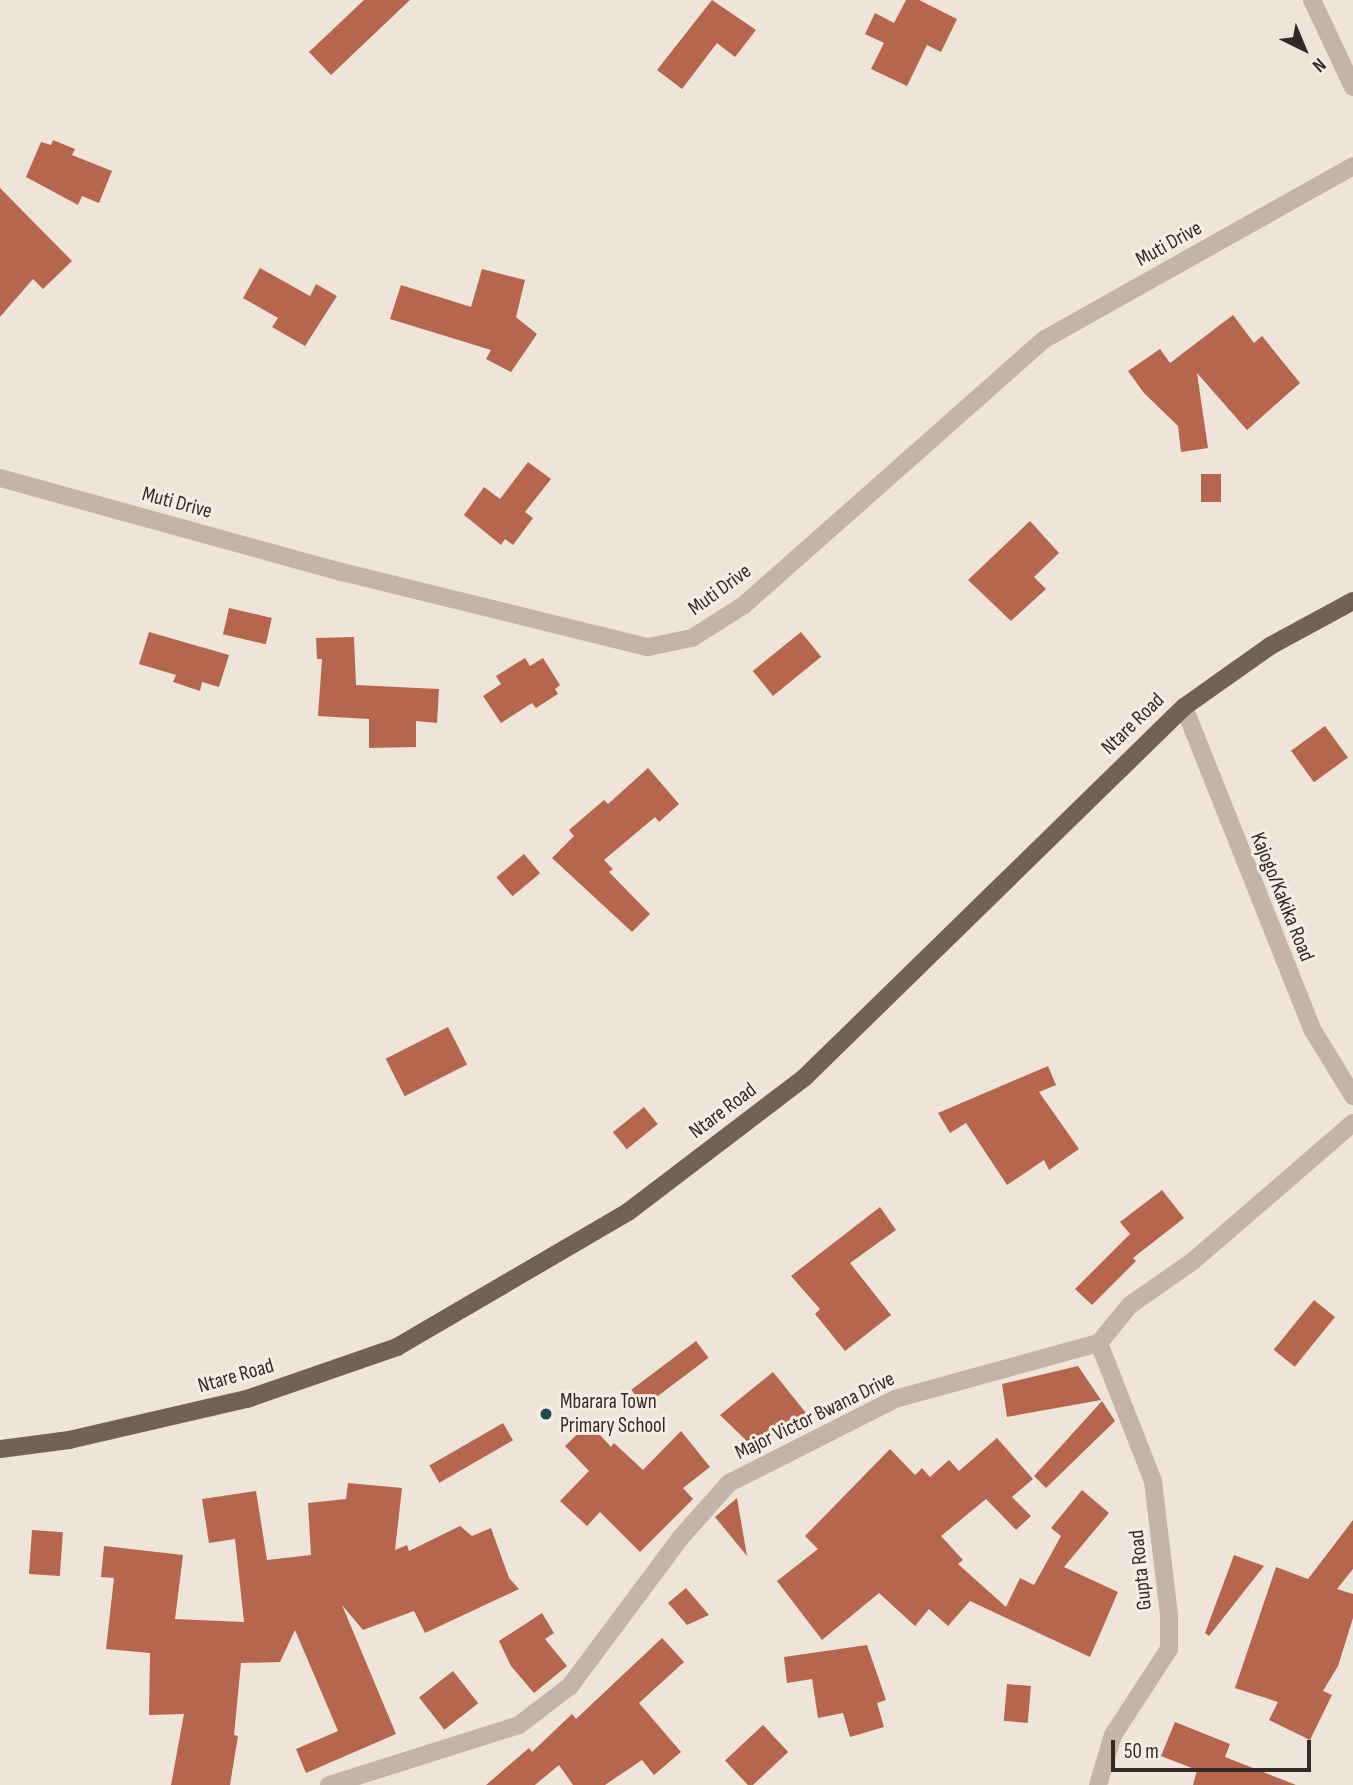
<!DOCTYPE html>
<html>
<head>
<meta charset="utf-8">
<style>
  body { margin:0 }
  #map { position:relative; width:1353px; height:1785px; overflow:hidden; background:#eee4da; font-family:"Sofia Sans Condensed",sans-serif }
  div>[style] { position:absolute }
  .building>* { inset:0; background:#b7664e; transform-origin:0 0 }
  .minor>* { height:18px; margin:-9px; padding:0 9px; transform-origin:9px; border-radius:9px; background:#c4b4a7 }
  .major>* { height:18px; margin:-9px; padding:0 9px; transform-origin:9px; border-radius:9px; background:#726159 }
  .dots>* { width:19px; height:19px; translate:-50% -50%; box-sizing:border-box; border:4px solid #f6eee5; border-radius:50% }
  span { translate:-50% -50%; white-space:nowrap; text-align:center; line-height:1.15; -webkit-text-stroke:6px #f6eee5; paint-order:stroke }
  .street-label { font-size:21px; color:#322a27 }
  .poi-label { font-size:21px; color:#322a27 }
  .left { translate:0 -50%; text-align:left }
  .north { position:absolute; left:1269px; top:14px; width:70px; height:70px; -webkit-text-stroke:5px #f6eee5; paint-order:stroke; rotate:137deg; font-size:19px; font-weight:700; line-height:28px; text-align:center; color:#322a27 }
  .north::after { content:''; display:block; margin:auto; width:24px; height:32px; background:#322a27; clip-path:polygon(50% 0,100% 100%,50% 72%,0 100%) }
  .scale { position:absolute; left:1111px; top:1740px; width:200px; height:32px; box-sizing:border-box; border:4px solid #322a27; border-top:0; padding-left:9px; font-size:21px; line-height:24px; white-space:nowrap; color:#322a27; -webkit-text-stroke:5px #f6eee5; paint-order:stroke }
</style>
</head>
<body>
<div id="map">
  <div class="building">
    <div style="clip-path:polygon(364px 0,410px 0,331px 75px,309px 52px)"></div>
    <div style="clip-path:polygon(712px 0,756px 30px,735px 57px,717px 43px,682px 89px,657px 70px)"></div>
    <div style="clip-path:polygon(906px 0,919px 0,957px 19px,941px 52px,927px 45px,907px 86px,871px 69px,884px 43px,865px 34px,875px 13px,894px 23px)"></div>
    <div style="clip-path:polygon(53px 140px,75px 149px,72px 155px,112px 171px,99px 203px,82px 196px,78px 205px,26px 177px,41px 142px,51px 145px)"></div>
    <div style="clip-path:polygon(0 188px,72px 261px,43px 289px,33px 279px,0 317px)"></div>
    <div style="clip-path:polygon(260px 268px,310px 296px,316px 284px,337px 296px,305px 346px,272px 327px,278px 318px,243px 298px)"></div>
    <div style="clip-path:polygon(482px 269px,525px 280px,516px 317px,537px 334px,511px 372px,486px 359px,491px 350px,390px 319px,401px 285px,471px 307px)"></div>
    <div style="clip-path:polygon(1233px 315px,1254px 343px,1262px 336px,1300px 383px,1247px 430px,1197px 373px,1208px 448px,1181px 452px,1178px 426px,1144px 393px,1128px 371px,1160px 349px,1170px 363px)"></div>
    <div style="clip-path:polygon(528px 462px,551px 479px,525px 512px,533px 518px,513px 545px,505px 539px,501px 545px,464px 515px,484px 487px,500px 499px)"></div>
    <div style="left:1201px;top:474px;width:20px;height:28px"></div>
    <div style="clip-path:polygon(1030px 521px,1059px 553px,1034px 577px,1046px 589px,1011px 621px,968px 580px)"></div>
    <div style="left:229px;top:608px;width:44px;height:27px;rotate:13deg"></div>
    <div style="clip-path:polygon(149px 632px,229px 655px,219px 687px,202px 682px,200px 691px,173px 682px,176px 675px,139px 664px)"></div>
    <div style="left:801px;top:632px;width:32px;height:62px;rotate:51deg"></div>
    <div style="clip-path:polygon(354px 637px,356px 685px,439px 689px,437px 723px,416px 721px,416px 747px,369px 748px,369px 719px,318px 716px,322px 659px,317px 659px,316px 638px)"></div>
    <div style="clip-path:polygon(525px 658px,530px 666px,543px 658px,560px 685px,555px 689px,558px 694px,536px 708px,532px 703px,501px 723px,483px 696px,501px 684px,496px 676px)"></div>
    <div style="left:1325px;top:726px;width:39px;height:42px;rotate:54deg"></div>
    <div style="clip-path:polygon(648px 768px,679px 804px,659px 822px,655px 817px,604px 860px,613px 869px,609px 872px,650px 914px,632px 932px,552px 858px,574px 836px,569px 830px,604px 800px,608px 804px)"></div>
    <div style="left:524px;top:854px;width:25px;height:36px;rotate:50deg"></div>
    <div style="left:448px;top:1027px;width:42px;height:70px;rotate:63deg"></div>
    <div style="clip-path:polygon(1048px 1066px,1056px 1085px,1039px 1092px,1079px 1149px,1049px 1170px,1044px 1160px,1007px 1185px,966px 1123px,950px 1133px,938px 1113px)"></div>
    <div style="left:644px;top:1107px;width:22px;height:40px;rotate:51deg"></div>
    <div style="clip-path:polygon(1162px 1190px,1184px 1218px,1133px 1258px,1136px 1261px,1092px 1305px,1075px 1289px,1130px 1234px,1120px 1222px)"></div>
    <div style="clip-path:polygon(880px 1207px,896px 1230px,850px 1263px,891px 1315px,845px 1351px,815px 1314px,820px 1309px,791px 1276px)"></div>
    <div style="left:1314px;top:1300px;width:27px;height:64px;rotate:39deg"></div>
    <div style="left:696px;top:1341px;width:21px;height:81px;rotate:53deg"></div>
    <div style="clip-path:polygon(1078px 1366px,1101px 1400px,1007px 1417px,1002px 1384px)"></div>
    <div style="clip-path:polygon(773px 1372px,806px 1413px,781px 1436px,772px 1428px,753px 1447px,720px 1415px)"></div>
    <div style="clip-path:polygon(1102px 1401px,1115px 1421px,1046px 1488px,1034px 1476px)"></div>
    <div style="left:503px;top:1423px;width:20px;height:85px;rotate:60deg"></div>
    <div style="clip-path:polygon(589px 1423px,611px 1447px,614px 1443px,643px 1470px,681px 1431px,710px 1467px,683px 1488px,693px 1499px,640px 1552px,600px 1512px,587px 1526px,560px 1501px,589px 1471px,565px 1446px)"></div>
    <div style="clip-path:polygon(997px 1438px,1033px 1479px,1012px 1497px,1031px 1516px,1016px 1530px,986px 1499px,941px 1536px,963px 1560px,958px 1564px,1006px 1607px,1020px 1578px,1034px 1585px,1061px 1536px,1051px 1528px,1082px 1490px,1109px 1513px,1064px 1567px,1118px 1592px,1090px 1657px,970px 1601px,948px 1626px,929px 1609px,915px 1626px,879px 1593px,822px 1640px,777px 1581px,818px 1549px,805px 1536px,890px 1449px,915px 1475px,922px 1468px,930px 1477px,949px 1460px,959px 1471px)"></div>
    <div style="clip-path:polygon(348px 1483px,402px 1488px,395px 1550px,407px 1545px,409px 1551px,460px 1526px,472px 1536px,491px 1528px,509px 1578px,519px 1589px,425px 1633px,414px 1611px,363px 1630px,342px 1605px,396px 1734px,306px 1773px,296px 1749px,338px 1731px,295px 1630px,280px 1662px,241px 1663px,234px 1735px,238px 1736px,230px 1785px,171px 1785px,184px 1714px,149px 1715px,150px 1653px,106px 1649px,114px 1578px,101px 1577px,104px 1546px,183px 1555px,175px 1619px,244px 1622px,235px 1539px,209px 1543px,202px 1499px,256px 1491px,267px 1560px,311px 1555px,308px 1503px,346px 1499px)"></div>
    <div style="clip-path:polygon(737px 1498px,747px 1556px,715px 1517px)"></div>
    <div style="clip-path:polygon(1353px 1520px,1353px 1569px,1337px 1589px,1353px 1594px,1353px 1618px,1338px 1666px,1323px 1691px,1332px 1695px,1310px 1740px,1269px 1720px,1278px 1702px,1235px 1688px,1276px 1567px,1308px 1579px)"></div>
    <div style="left:32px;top:1530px;width:31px;height:44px;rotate:4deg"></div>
    <div style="clip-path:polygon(1234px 1555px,1264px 1566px,1209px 1636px,1205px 1633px)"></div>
    <div style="clip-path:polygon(686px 1588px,709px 1615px,687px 1625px,668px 1603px)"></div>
    <div style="clip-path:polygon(542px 1613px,554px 1633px,545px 1639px,567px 1666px,534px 1693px,511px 1666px,499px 1641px)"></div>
    <div style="clip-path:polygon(662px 1638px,684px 1662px,639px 1703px,681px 1752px,654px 1775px,642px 1760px,605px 1785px,573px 1785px,559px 1765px,535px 1785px,486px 1785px,529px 1748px,532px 1752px,572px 1714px,576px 1719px)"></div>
    <div style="clip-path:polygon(867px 1645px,886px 1700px,877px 1703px,884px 1727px,850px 1737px,843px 1713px,818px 1718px,812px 1679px,787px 1683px,784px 1657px)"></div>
    <div style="left:453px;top:1671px;width:41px;height:43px;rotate:52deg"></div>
    <div style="left:1007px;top:1684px;width:24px;height:37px;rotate:5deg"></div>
    <div style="clip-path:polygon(1175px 1722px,1230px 1744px,1225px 1757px,1296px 1785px,1193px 1785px,1197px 1770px,1161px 1756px)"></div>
    <div style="left:763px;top:1725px;width:37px;height:52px;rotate:47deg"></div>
  </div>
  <div class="minor">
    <div style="left:1312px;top:0;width:96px;rotate:64.8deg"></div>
    <div style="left:0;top:478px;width:355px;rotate:15.4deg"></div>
    <div style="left:342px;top:572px;width:315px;rotate:13.8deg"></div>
    <div style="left:648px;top:647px;width:45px;rotate:-11.6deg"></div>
    <div style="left:692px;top:638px;width:62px;rotate:-32.4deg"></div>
    <div style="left:744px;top:605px;width:402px;rotate:-41.5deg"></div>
    <div style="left:1045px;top:339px;width:353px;rotate:-29.3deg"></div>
    <div style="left:1184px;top:707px;width:347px;rotate:68.3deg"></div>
    <div style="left:1312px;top:1029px;width:79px;rotate:58.5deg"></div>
    <div style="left:329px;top:1785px;width:199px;rotate:-17.5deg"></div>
    <div style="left:519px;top:1725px;width:64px;rotate:-37.4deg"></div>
    <div style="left:570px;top:1686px;width:187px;rotate:-53.3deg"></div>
    <div style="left:682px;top:1536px;width:71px;rotate:-48.4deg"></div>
    <div style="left:729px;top:1483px;width:186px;rotate:-26.8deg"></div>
    <div style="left:895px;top:1399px;width:212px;rotate:-15.4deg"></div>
    <div style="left:1099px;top:1343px;width:49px;rotate:-50.8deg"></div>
    <div style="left:1130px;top:1305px;width:77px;rotate:-34.9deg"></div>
    <div style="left:1193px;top:1261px;width:211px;rotate:-40.8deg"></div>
    <div style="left:1098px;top:1785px;width:52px;rotate:-73.3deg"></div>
    <div style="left:1113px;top:1735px;width:103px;rotate:-56.9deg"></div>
    <div style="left:1169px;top:1649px;width:34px;rotate:-90deg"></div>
    <div style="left:1169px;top:1615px;width:135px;rotate:-96.8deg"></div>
    <div style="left:1153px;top:1481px;width:148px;rotate:-111.4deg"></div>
  </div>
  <div class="major">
    <div style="left:0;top:1449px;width:70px;rotate:-7.4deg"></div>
    <div style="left:69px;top:1440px;width:183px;rotate:-13deg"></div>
    <div style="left:247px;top:1399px;width:159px;rotate:-19.1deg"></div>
    <div style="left:397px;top:1347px;width:268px;rotate:-30.3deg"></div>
    <div style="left:628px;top:1212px;width:223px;rotate:-37.3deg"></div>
    <div style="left:805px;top:1077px;width:530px;rotate:-44.31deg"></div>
    <div style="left:1184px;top:707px;width:105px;rotate:-35.3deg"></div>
    <div style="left:1270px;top:646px;width:94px;rotate:-28.5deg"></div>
  </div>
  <div class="dots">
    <div style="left:546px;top:1414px;background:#214c4e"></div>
  </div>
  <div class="street-label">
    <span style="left:1169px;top:244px;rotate:-29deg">Muti Drive</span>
    <span style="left:177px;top:503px;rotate:15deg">Muti Drive</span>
    <span style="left:720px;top:590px;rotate:-36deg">Muti Drive</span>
    <span style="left:1133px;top:724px;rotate:-44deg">Ntare Road</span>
    <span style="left:1282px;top:897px;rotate:68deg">Kajogo/Kakika Road</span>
    <span style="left:723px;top:1111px;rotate:-37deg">Ntare Road</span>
    <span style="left:236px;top:1376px;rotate:-16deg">Ntare Road</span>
    <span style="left:815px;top:1416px;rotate:-26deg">Major Victor Bwana Drive</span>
    <span style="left:1141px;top:1570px;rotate:-96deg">Gupta Road</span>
  </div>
  <div class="poi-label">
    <span class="left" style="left:560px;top:1414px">Mbarara Town<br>Primary School</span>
  </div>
  <div class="north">N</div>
  <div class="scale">50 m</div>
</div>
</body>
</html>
